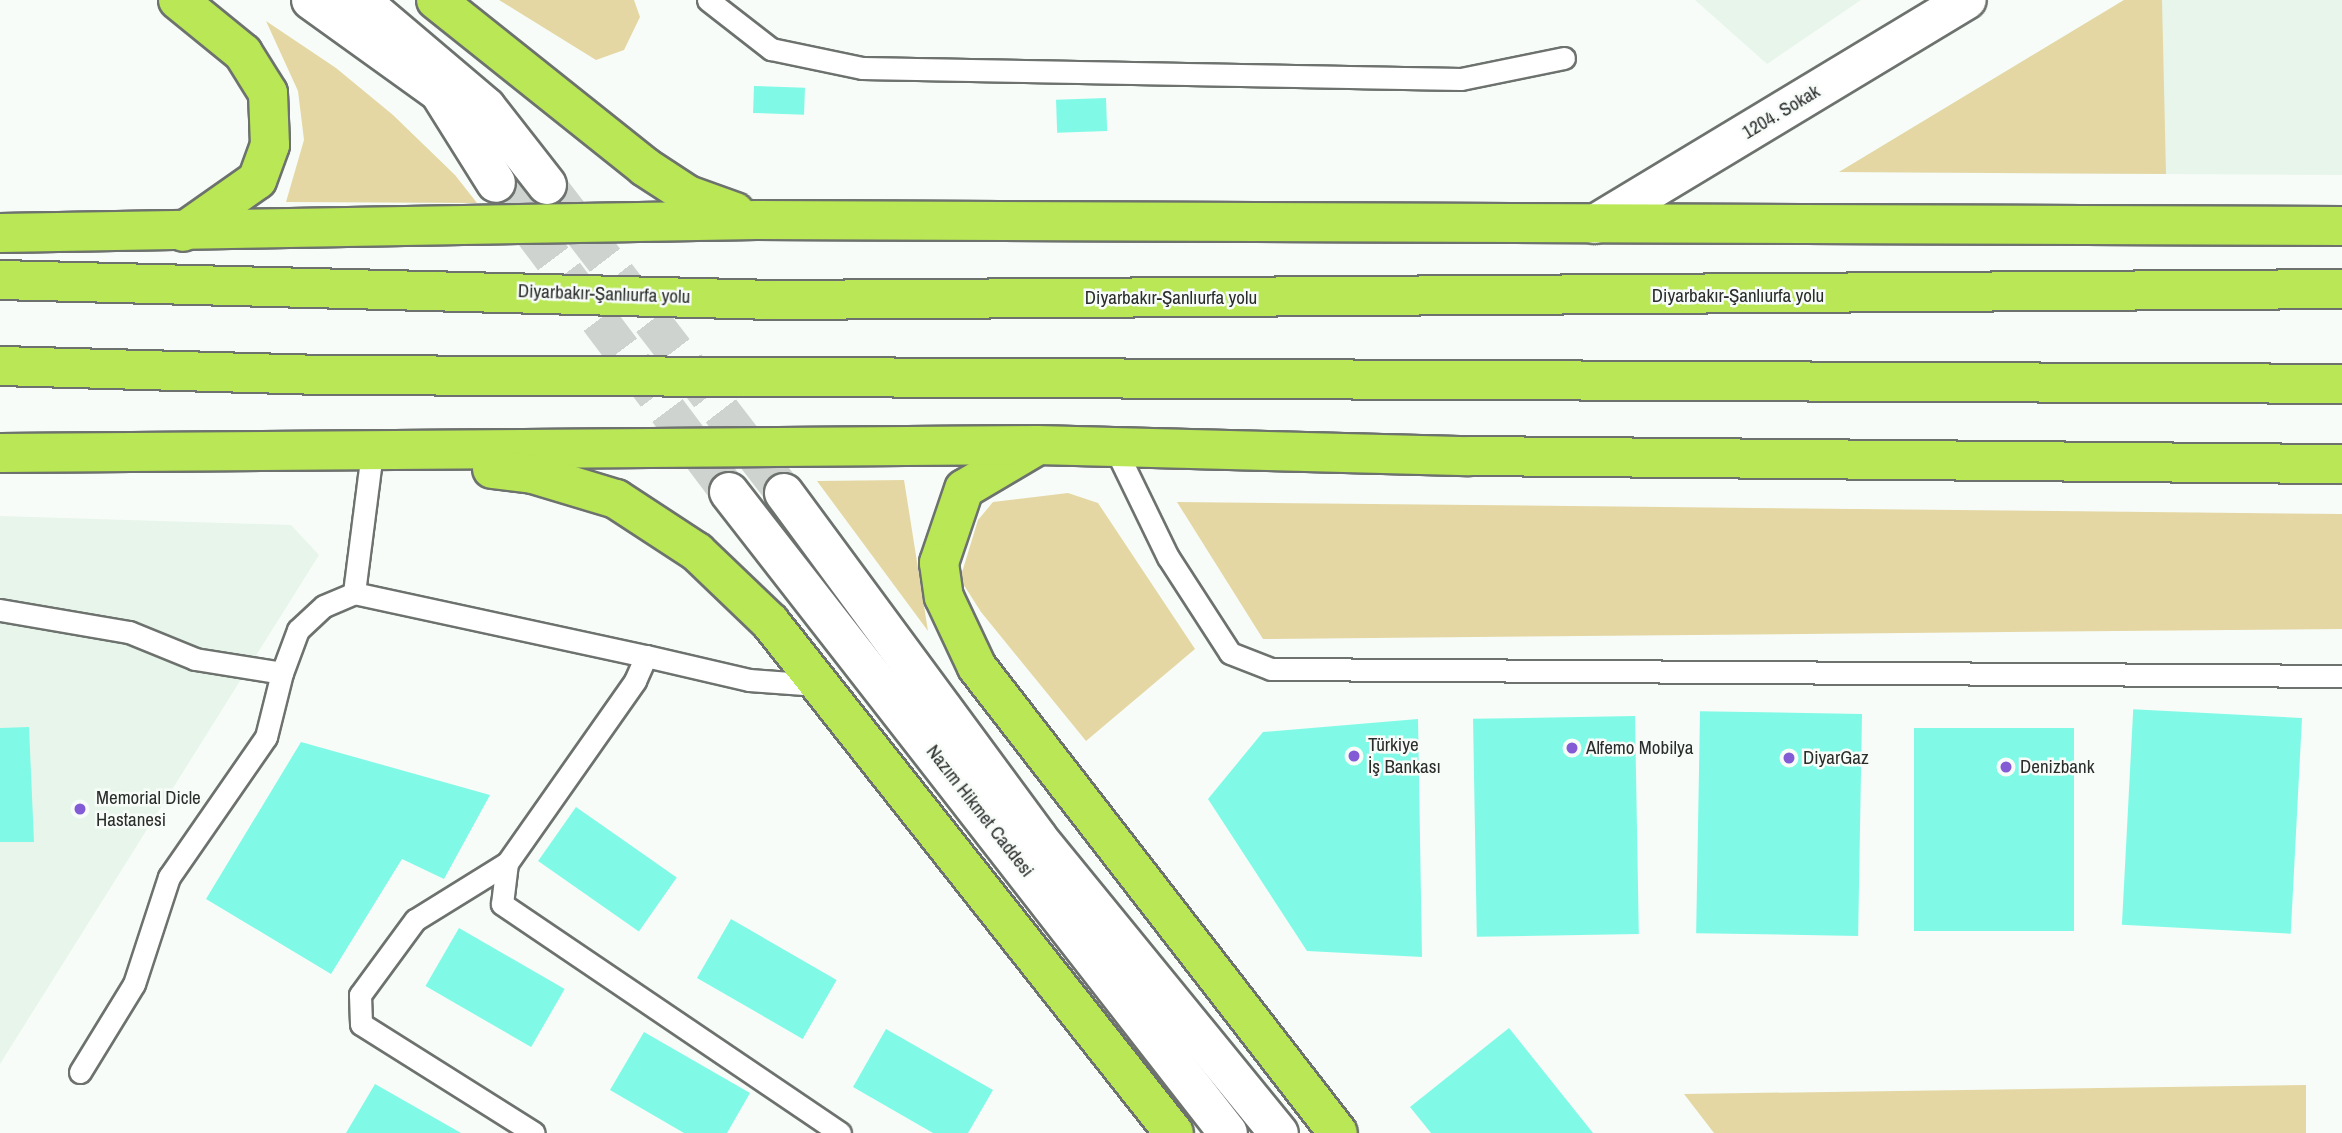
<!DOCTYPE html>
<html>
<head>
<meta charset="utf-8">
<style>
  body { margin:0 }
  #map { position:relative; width:2342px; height:1133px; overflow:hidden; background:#f7fcf8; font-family:"Archivo Narrow",sans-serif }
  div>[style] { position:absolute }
  .built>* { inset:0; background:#e8f5eb }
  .green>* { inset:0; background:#e4d7a3 }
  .building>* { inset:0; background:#80fae6; transform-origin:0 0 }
  .secondary-tunnel>* { height:38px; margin-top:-19px; transform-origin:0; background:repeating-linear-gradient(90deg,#ced3cf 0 38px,transparent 0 57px) }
  .roads { filter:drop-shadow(2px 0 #6d726e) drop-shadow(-2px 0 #6d726e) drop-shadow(0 2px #6d726e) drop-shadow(0 -2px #6d726e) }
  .lane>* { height:21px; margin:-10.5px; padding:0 10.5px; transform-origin:10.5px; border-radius:10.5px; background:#fff }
  .secondary>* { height:38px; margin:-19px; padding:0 19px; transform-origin:19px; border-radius:19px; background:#fff }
  .highway>* { height:38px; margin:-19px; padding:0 19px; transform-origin:19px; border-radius:19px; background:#b9e755 }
  .dots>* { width:19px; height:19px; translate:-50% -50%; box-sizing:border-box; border:4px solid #f7fcf8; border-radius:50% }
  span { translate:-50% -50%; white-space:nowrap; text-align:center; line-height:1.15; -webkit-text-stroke:5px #f7fcf8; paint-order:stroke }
  .street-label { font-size:19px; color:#2b2d2c }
  .poi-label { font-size:19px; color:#2b2d2c }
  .left { translate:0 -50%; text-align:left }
</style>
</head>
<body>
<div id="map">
  <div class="built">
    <div style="clip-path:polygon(1695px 0,1861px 0,1767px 64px)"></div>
    <div style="clip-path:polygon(2124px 0,2342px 0,2342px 175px,1839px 172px)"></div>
    <div style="clip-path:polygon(0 516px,291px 525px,319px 555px,0 1064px)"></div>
  </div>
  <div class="green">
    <div style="clip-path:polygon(499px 0,634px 0,640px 17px,624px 50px,596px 60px)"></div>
    <div style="clip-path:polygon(2124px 0,2162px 0,2166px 174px,1839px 172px)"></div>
    <div style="clip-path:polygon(266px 21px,336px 68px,393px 115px,455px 175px,477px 203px,286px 202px,304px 140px,298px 91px)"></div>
    <div style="clip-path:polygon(904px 480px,928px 631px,817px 481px)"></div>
    <div style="clip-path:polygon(1068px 493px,1098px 503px,1195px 649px,1086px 741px,981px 612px,960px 579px,978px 520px,993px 502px)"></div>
    <div style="clip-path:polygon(1177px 502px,2342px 514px,2342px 629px,1263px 639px)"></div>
    <div style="clip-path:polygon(2306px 1085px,2306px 1133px,1714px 1133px,1684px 1094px)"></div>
  </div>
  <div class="building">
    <div style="left:754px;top:86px;width:51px;height:27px;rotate:2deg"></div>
    <div style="left:1106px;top:98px;width:33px;height:50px;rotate:88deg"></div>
    <div style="left:1862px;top:714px;width:222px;height:162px;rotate:91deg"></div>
    <div style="left:1635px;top:716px;width:218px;height:162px;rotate:89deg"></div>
    <div style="left:2302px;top:718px;width:216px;height:169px;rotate:93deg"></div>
    <div style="clip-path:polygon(1418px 719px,1422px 957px,1307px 951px,1208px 799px,1263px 732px)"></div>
    <div style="clip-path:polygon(29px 727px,34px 842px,0 842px,0 728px)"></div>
    <div style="left:2074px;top:728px;width:203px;height:160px;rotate:90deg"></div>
    <div style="clip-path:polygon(301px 742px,490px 795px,444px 879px,402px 859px,331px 974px,206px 899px)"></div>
    <div style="left:576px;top:807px;width:123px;height:66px;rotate:35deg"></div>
    <div style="left:731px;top:919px;width:122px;height:68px;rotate:30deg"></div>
    <div style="left:459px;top:928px;width:122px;height:67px;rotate:30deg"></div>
    <div style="clip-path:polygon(1509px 1028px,1593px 1133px,1431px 1133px,1410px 1107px)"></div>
    <div style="clip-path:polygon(886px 1029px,993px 1090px,968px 1133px,933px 1133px,853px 1087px)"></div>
    <div style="clip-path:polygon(644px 1032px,750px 1093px,727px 1133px,684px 1133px,610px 1090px)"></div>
    <div style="clip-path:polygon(375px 1084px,461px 1133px,346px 1133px)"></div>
  </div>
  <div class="secondary-tunnel">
    <div style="left:496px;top:183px;width:387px;rotate:53deg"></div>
    <div style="left:547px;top:185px;width:389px;rotate:52.4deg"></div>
  </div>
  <div class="roads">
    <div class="lane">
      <div style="left:708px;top:0;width:80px;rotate:37.9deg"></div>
      <div style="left:771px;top:49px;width:93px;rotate:11.8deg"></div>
      <div style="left:862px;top:68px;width:599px;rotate:1.05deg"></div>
      <div style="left:1461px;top:79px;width:105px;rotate:-11.5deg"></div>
      <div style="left:1115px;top:448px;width:121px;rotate:64.1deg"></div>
      <div style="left:1168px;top:557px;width:114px;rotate:57.1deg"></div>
      <div style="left:1230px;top:653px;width:44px;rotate:21.3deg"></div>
      <div style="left:1271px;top:669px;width:1071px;rotate:0.37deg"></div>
      <div style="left:372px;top:452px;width:142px;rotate:97.3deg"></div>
      <div style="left:354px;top:593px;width:299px;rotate:12.2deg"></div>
      <div style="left:646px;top:656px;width:27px;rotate:114deg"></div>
      <div style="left:635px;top:681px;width:223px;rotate:125.1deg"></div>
      <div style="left:507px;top:863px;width:41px;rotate:97deg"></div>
      <div style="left:502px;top:904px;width:408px;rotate:34.1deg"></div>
      <div style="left:0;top:610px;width:131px;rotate:9.7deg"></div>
      <div style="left:129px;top:632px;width:71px;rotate:22.2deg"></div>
      <div style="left:195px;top:659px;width:88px;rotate:9.1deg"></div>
      <div style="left:282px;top:673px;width:46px;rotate:-69.6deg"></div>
      <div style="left:298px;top:630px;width:35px;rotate:-43deg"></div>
      <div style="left:324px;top:606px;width:33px;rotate:-23deg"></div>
      <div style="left:646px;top:656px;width:106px;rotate:13.1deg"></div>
      <div style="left:749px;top:680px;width:69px;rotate:4.1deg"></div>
      <div style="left:507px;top:863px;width:108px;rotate:148.2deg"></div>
      <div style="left:415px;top:920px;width:93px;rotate:126.3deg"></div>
      <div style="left:360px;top:995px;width:29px;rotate:88deg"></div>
      <div style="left:361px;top:1024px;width:204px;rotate:32.2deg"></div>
      <div style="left:80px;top:1072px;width:103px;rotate:-58.5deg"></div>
      <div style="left:134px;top:984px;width:113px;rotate:-71.9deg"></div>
      <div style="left:169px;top:877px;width:170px;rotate:-55.3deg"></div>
      <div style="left:266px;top:737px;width:66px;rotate:-76deg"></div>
    </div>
    <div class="secondary">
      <div style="left:311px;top:0;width:158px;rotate:35.7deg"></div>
      <div style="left:439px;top:92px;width:107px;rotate:57.9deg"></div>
      <div style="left:360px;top:0;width:165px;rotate:40.3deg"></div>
      <div style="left:486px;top:107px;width:99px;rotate:52deg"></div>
      <div style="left:1595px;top:224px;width:434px;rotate:-31.1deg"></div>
      <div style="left:729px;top:492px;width:812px;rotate:52.1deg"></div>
      <div style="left:784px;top:493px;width:428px;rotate:53.6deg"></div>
      <div style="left:1038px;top:838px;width:381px;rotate:50.8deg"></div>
    </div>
    <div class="highway">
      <div style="left:178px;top:0;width:84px;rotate:39.2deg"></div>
      <div style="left:243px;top:53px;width:47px;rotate:58deg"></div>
      <div style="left:268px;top:93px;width:52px;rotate:87.8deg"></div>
      <div style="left:270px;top:145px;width:37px;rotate:110deg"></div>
      <div style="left:257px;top:180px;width:90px;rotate:144.9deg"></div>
      <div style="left:436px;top:0;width:268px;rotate:38.6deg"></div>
      <div style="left:645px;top:167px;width:51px;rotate:33.1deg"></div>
      <div style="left:688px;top:195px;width:50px;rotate:19.9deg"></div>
      <div style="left:0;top:233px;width:757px;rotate:-0.98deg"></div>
      <div style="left:757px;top:220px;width:1585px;rotate:0.22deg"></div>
      <div style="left:0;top:280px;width:775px;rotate:1.48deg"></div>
      <div style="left:775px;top:300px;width:1567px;rotate:-0.4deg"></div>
      <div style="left:0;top:366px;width:319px;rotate:1.6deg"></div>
      <div style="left:319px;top:375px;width:2023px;rotate:0.25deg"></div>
      <div style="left:1035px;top:447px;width:82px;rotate:149.4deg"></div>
      <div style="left:964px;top:489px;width:78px;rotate:108.7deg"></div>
      <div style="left:939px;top:563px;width:34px;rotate:82deg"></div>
      <div style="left:944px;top:597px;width:77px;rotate:64.8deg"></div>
      <div style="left:977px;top:667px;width:589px;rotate:52.24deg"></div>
      <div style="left:0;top:453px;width:1037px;rotate:-0.44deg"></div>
      <div style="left:1037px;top:445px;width:432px;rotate:1.5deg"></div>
      <div style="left:1469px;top:456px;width:873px;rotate:0.53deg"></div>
      <div style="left:492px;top:469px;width:41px;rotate:7deg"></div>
      <div style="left:533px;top:474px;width:87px;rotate:16.8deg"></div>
      <div style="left:616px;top:499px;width:97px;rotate:33.2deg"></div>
      <div style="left:697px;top:552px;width:101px;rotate:43.8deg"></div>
      <div style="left:770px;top:622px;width:651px;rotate:51.67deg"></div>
    </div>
  </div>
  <div class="dots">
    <div style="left:1572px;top:748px;background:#825bd5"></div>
    <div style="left:1354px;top:756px;background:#825bd5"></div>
    <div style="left:1789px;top:758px;background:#825bd5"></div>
    <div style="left:2006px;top:767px;background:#825bd5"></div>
    <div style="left:80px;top:809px;background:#825bd5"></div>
  </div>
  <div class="street-label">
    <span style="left:1781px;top:112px;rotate:-31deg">1204. Sokak</span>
    <span style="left:604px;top:294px;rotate:2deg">Diyarbakır-Şanlıurfa yolu</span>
    <span style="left:1738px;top:296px">Diyarbakır-Şanlıurfa yolu</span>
    <span style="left:1171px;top:298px">Diyarbakır-Şanlıurfa yolu</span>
    <span style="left:980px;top:811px;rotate:52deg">Nazım Hikmet Caddesi</span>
  </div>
  <div class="poi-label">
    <span class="left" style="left:1368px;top:756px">Türkiye<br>İş Bankası</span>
    <span class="left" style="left:1586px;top:748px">Alfemo Mobilya</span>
    <span class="left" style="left:1803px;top:758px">DiyarGaz</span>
    <span class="left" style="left:2020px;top:767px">Denizbank</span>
    <span class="left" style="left:96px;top:809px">Memorial Dicle<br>Hastanesi</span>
  </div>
</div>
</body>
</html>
